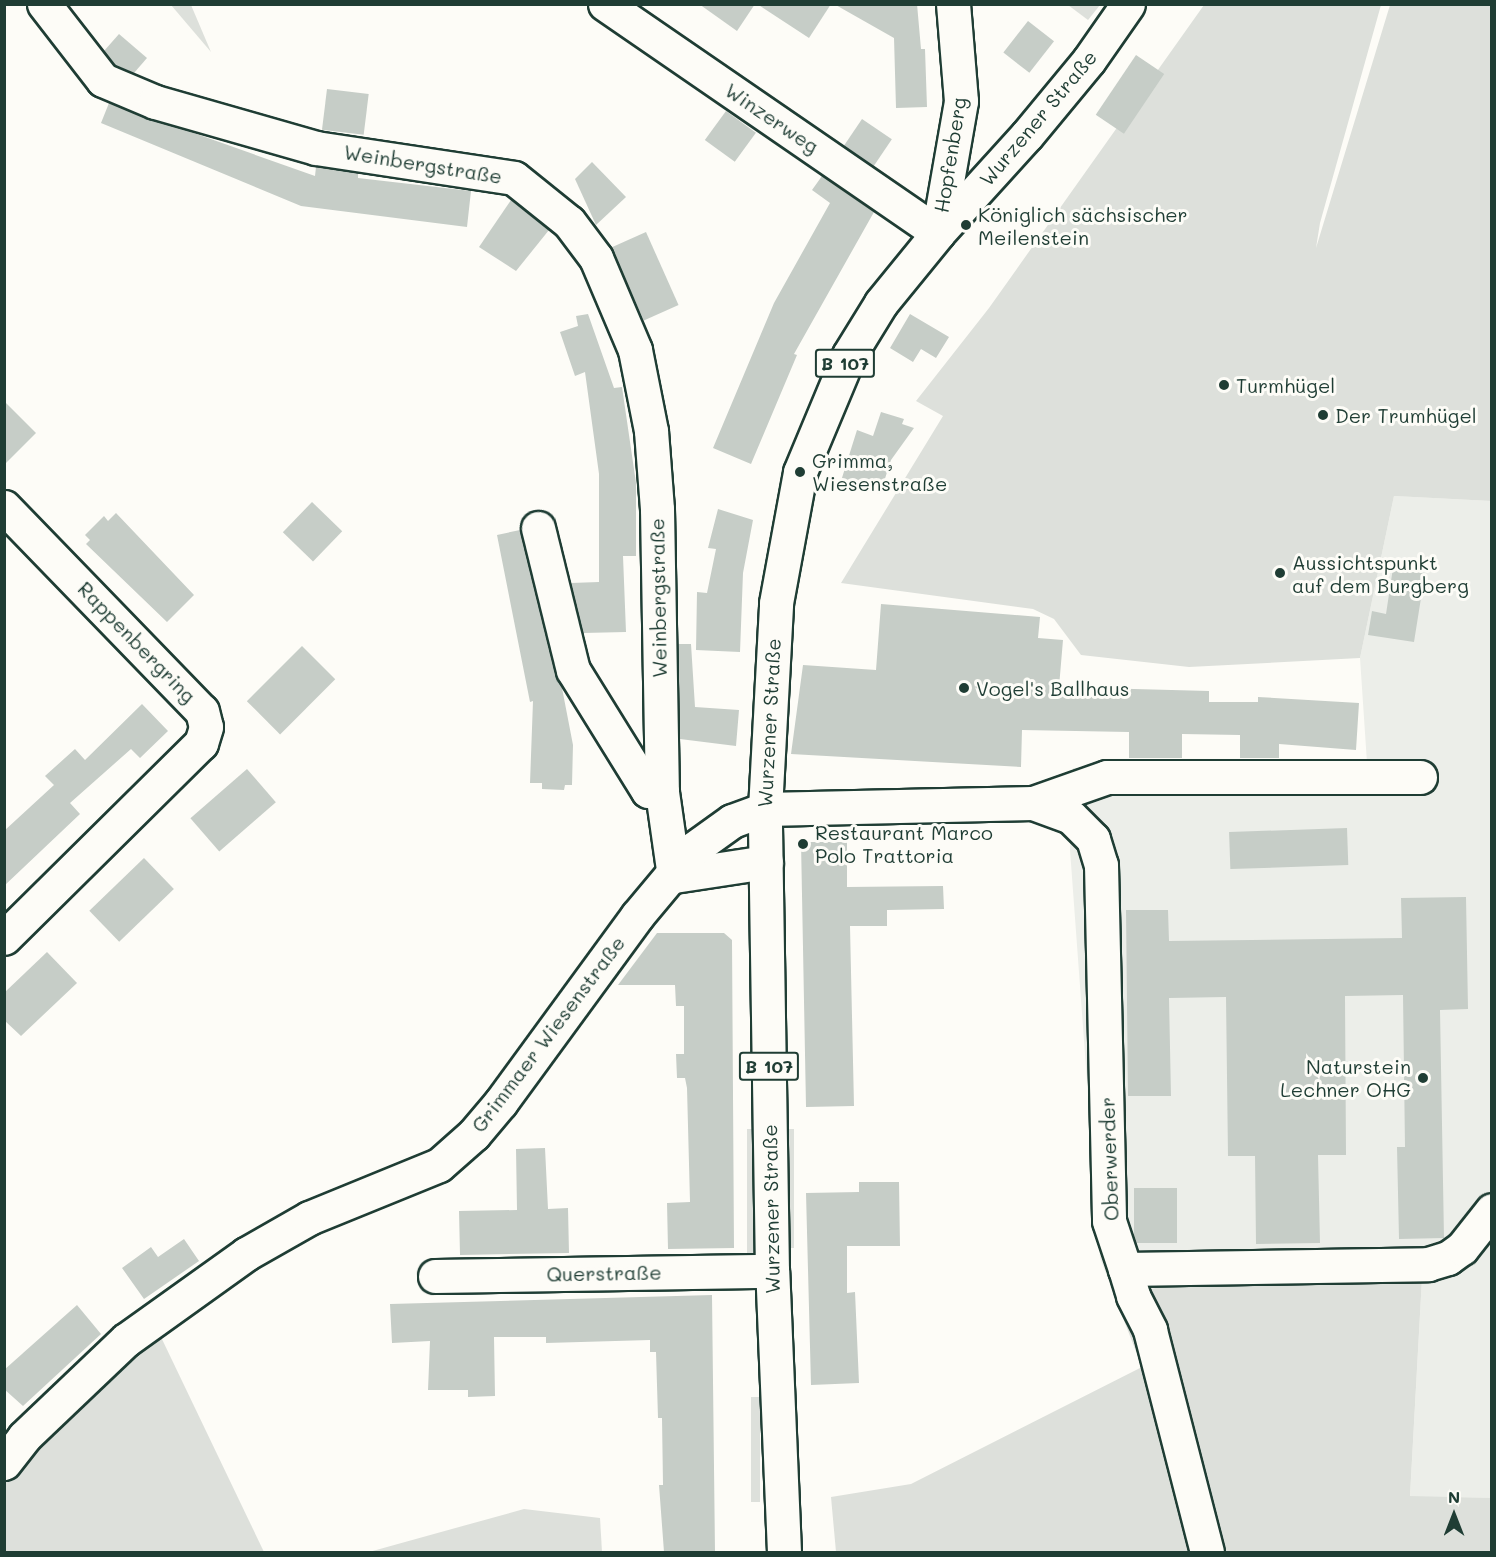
<!DOCTYPE html>
<html>
<head>
<meta charset="utf-8">
<style>
  body { margin:0 }
  #map { position:relative; width:1496px; height:1557px; overflow:hidden; background:#fdfcf7; font-family:Mali,sans-serif }
  div>[style] { position:absolute }
  .built>* { inset:0; background:#eceee9 }
  .green>* { inset:0; background:#dde0db; transform-origin:0 0 }
  .building>* { inset:0; background:#c6cdc7; transform-origin:0 0 }
  .roads { filter:drop-shadow(2px 0 #1f3d34) drop-shadow(-2px 0 #1f3d34) drop-shadow(0 2px #1f3d34) drop-shadow(0 -2px #1f3d34) }
  .minor>* { height:33px; margin:-16.5px; padding:0 16.5px; transform-origin:16.5px; border-radius:16.5px; background:#fdfcf7 }
  .major>* { height:33px; margin:-16.5px; padding:0 16.5px; transform-origin:16.5px; border-radius:16.5px; background:#fdfcf7 }
  .dots>* { width:16px; height:16px; translate:-50% -50%; box-sizing:border-box; border:3px solid #fdfcf7; border-radius:50% }
  span { translate:-50% -50%; white-space:nowrap; text-align:center; line-height:1.15; -webkit-text-stroke:6px #fdfcf7; paint-order:stroke }
  .shield-label span { padding:2px 4px; background:#fdfcf7; border:2px solid; border-radius:4px; -webkit-text-stroke-width:0 }
  .shield-label { font-size:18px; color:#1f3d34; font-weight:700 }
  .street-label { font-size:20px; color:#1f3d34 }
  .poi-label { font-size:20px; color:#1f3d34 }
  .left { translate:0 -50%; text-align:left }
  .right { translate:-100% -50%; text-align:right }
  .frame { position:absolute; inset:0; border:6px solid #1f3d34; pointer-events:none }
  .north { position:absolute; left:1424px; top:1485px; width:60px; height:60px; -webkit-text-stroke:4px #fdfcf7; paint-order:stroke; rotate:0deg; font-size:16px; font-weight:700; line-height:24px; text-align:center; color:#1f3d34 }
  .north::after { content:''; display:block; margin:auto; width:21px; height:27px; background:#1f3d34; clip-path:polygon(50% 0,100% 100%,50% 72%,0 100%) }
</style>
</head>
<body>
<div id="map">
  <div class="built">
    <div style="clip-path:polygon(1394px 496px,1491px 501px,1491px 1498px,1410px 1497px,1422px 1278px,1155px 1288px,1116px 1300px,1100px 1258px,1070px 850px,1073px 768px,1367px 763px,1360px 658px)"></div>
  </div>
  <div class="green">
    <div style="clip-path:polygon(171px 5px,191px 5px,211px 52px)"></div>
    <div style="clip-path:polygon(1068px 5px,1100px 5px,1088px 20px)"></div>
    <div style="clip-path:polygon(1204px 5px,1381px 5px,1320px 223px,1316px 248px,1390px 5px,1491px 5px,1491px 501px,1394px 496px,1360px 658px,1189px 667px,1081px 655px,1054px 619px,1033px 609px,841px 583px,943px 416px,916px 401px,989px 308px)"></div>
    <div style="left:747px;top:1129px;width:7px;height:128px"></div>
    <div style="left:784px;top:1129px;width:10px;height:119px"></div>
    <div style="clip-path:polygon(1422px 1278px,1410px 1496px,1491px 1498px,1491px 1552px,836px 1552px,831px 1497px,911px 1484px,1142px 1367px,1116px 1300px,1155px 1288px)"></div>
    <div style="clip-path:polygon(160px 1335px,264px 1552px,5px 1552px,5px 1481px,65px 1414px)"></div>
    <div style="left:751px;top:1397px;width:9px;height:105px"></div>
    <div style="clip-path:polygon(524px 1509px,600px 1518px,602px 1552px,369px 1552px)"></div>
  </div>
  <div class="building">
    <div style="clip-path:polygon(699px 4px,755px 4px,737px 31px)"></div>
    <div style="clip-path:polygon(757px 4px,831px 4px,809px 38px)"></div>
    <div style="clip-path:polygon(834px 4px,917px 4px,921px 49px,925px 49px,927px 107px,896px 108px,894px 38px)"></div>
    <div style="left:1028px;top:21px;width:33px;height:40px;rotate:38deg"></div>
    <div style="clip-path:polygon(119px 34px,147px 58px,134px 73px,115px 65px,104px 51px)"></div>
    <div style="left:1136px;top:55px;width:34px;height:72px;rotate:34deg"></div>
    <div style="left:327px;top:89px;width:42px;height:41px;rotate:7deg"></div>
    <div style="clip-path:polygon(109px 103px,315px 176px,316px 167px,358px 173px,358px 178px,471px 191px,467px 227px,301px 206px,101px 123px)"></div>
    <div style="left:726px;top:111px;width:37px;height:36px;rotate:36deg"></div>
    <div style="left:862px;top:119px;width:36px;height:32px;rotate:34deg"></div>
    <div style="clip-path:polygon(592px 162px,626px 197px,596px 225px,575px 179px)"></div>
    <div style="clip-path:polygon(822px 176px,874px 212px,794px 354px,797px 355px,751px 464px,713px 448px,774px 303px,830px 203px,812px 190px)"></div>
    <div style="clip-path:polygon(511px 200px,549px 230px,516px 271px,479px 247px)"></div>
    <div style="left:646px;top:232px;width:80px;height:38px;rotate:66deg"></div>
    <div style="clip-path:polygon(588px 314px,614px 388px,622px 387px,636px 483px,636px 556px,623px 556px,626px 632px,583px 633px,571px 583px,599px 582px,599px 474px,585px 372px,575px 376px,560px 332px,578px 326px,576px 316px)"></div>
    <div style="clip-path:polygon(910px 314px,949px 337px,936px 358px,921px 349px,913px 362px,890px 348px)"></div>
    <div style="clip-path:polygon(4px 401px,36px 433px,4px 465px)"></div>
    <div style="clip-path:polygon(881px 412px,904px 419px,902px 424px,914px 428px,891px 460px,880px 494px,841px 481px,857px 430px,873px 436px)"></div>
    <div style="left:312px;top:502px;width:42px;height:42px;rotate:44deg"></div>
    <div style="clip-path:polygon(718px 509px,753px 520px,743px 573px,740px 652px,696px 650px,697px 592px,707px 593px,716px 549px,708px 548px)"></div>
    <div style="clip-path:polygon(116px 513px,194px 595px,167px 622px,86px 544px,90px 540px,85px 535px,104px 516px,108px 521px)"></div>
    <div style="clip-path:polygon(520px 530px,555px 674px,562px 688px,573px 745px,572px 785px,565px 785px,564px 790px,542px 789px,542px 783px,530px 783px,533px 701px,530px 702px,497px 535px)"></div>
    <div style="clip-path:polygon(1393px 568px,1425px 573px,1414px 642px,1368px 635px,1372px 611px,1386px 614px)"></div>
    <div style="clip-path:polygon(881px 604px,1040px 617px,1038px 638px,1063px 640px,1059px 687px,1209px 691px,1209px 702px,1258px 702px,1258px 697px,1359px 703px,1356px 750px,1279px 744px,1279px 758px,1240px 758px,1240px 735px,1182px 734px,1182px 758px,1129px 758px,1129px 732px,1022px 730px,1021px 767px,791px 754px,803px 665px,876px 670px)"></div>
    <div style="clip-path:polygon(678px 644px,691px 644px,695px 707px,739px 710px,736px 746px,680px 739px)"></div>
    <div style="left:302px;top:646px;width:47px;height:78px;rotate:45deg"></div>
    <div style="clip-path:polygon(142px 704px,168px 731px,140px 758px,131px 749px,70px 803px,80px 814px,4px 886px,4px 831px,54px 785px,45px 776px,75px 749px,85px 760px)"></div>
    <div style="left:247px;top:769px;width:44px;height:75px;rotate:49deg"></div>
    <div style="left:1347px;top:828px;width:37px;height:118px;rotate:88deg"></div>
    <div style="clip-path:polygon(801px 842px,847px 842px,847px 887px,943px 886px,944px 909px,887px 910px,887px 926px,850px 926px,854px 1106px,806px 1107px)"></div>
    <div style="left:144px;top:858px;width:43px;height:76px;rotate:46deg"></div>
    <div style="clip-path:polygon(1466px 897px,1468px 1009px,1440px 1010px,1444px 1238px,1399px 1239px,1397px 1147px,1405px 1147px,1403px 995px,1345px 996px,1346px 1155px,1318px 1155px,1320px 1243px,1256px 1244px,1255px 1156px,1228px 1156px,1226px 997px,1169px 998px,1171px 1096px,1128px 1096px,1126px 910px,1168px 910px,1169px 941px,1402px 938px,1401px 898px)"></div>
    <div style="clip-path:polygon(657px 933px,724px 933px,732px 940px,734px 1248px,668px 1249px,667px 1203px,690px 1202px,687px 1088px,685px 1078px,677px 1078px,676px 1054px,684px 1054px,684px 1006px,676px 1006px,675px 985px,618px 985px)"></div>
    <div style="clip-path:polygon(47px 952px,77px 983px,21px 1036px,4px 1020px,4px 993px)"></div>
    <div style="clip-path:polygon(545px 1148px,548px 1209px,568px 1208px,569px 1253px,460px 1255px,459px 1211px,517px 1210px,516px 1149px)"></div>
    <div style="clip-path:polygon(859px 1182px,899px 1182px,900px 1246px,847px 1246px,847px 1293px,855px 1292px,859px 1383px,811px 1385px,806px 1193px,859px 1192px)"></div>
    <div style="left:1134px;top:1188px;width:43px;height:55px"></div>
    <div style="clip-path:polygon(184px 1239px,199px 1261px,144px 1299px,122px 1268px,151px 1247px,158px 1257px)"></div>
    <div style="clip-path:polygon(712px 1295px,715px 1552px,664px 1552px,659px 1485px,663px 1485px,662px 1418px,658px 1418px,656px 1352px,650px 1352px,650px 1340px,546px 1343px,546px 1337px,494px 1337px,495px 1396px,468px 1397px,468px 1390px,428px 1390px,430px 1341px,392px 1343px,390px 1304px)"></div>
    <div style="clip-path:polygon(77px 1305px,101px 1334px,23px 1406px,4px 1389px,4px 1370px)"></div>
  </div>
  <div class="roads">
    <div class="minor">
      <div style="left:44px;top:4px;width:96px;rotate:52.2deg"></div>
      <div style="left:103px;top:80px;width:56px;rotate:22.9deg"></div>
      <div style="left:155px;top:102px;width:167px;rotate:15.9deg"></div>
      <div style="left:316px;top:148px;width:200px;rotate:8.6deg"></div>
      <div style="left:514px;top:178px;width:70px;rotate:38.7deg"></div>
      <div style="left:569px;top:222px;width:45px;rotate:53.1deg"></div>
      <div style="left:596px;top:258px;width:100px;rotate:67deg"></div>
      <div style="left:635px;top:350px;width:83px;rotate:78.8deg"></div>
      <div style="left:651px;top:431px;width:78px;rotate:85.6deg"></div>
      <div style="left:657px;top:509px;width:283px;rotate:89deg"></div>
      <div style="left:662px;top:792px;width:85px;rotate:81.9deg"></div>
      <div style="left:605px;top:4px;width:404px;rotate:34.5deg"></div>
      <div style="left:938px;top:233px;width:134px;rotate:-80.1deg"></div>
      <div style="left:961px;top:101px;width:97px;rotate:-94.7deg"></div>
      <div style="left:4px;top:507px;width:284px;rotate:45.9deg"></div>
      <div style="left:202px;top:711px;width:16px;rotate:76deg"></div>
      <div style="left:206px;top:727px;width:17px;rotate:107deg"></div>
      <div style="left:201px;top:743px;width:277px;rotate:135.3deg"></div>
      <div style="left:538px;top:528px;width:146px;rotate:76.2deg"></div>
      <div style="left:573px;top:670px;width:142px;rotate:58.2deg"></div>
      <div style="left:648px;top:791px;width:14px;rotate:4deg"></div>
      <div style="left:1033px;top:803px;width:78px;rotate:-19.4deg"></div>
      <div style="left:1107px;top:777px;width:313px"></div>
      <div style="left:674px;top:876px;width:93px;rotate:-8.7deg"></div>
      <div style="left:1125px;top:1269px;width:28px;rotate:73deg"></div>
      <div style="left:1133px;top:1296px;width:38px;rotate:63deg"></div>
      <div style="left:1150px;top:1330px;width:229px;rotate:75.6deg"></div>
      <div style="left:435px;top:1276px;width:337px;rotate:-0.9deg"></div>
      <div style="left:4px;top:1463px;width:33px;rotate:-52deg"></div>
      <div style="left:24px;top:1437px;width:141px;rotate:-43.6deg"></div>
      <div style="left:126px;top:1340px;width:148px;rotate:-35.6deg"></div>
      <div style="left:246px;top:1254px;width:73px;rotate:-29.7deg"></div>
      <div style="left:309px;top:1218px;width:140px;rotate:-22.2deg"></div>
      <div style="left:439px;top:1165px;width:47px;rotate:-41.5deg"></div>
      <div style="left:474px;top:1134px;width:42px;rotate:-49.8deg"></div>
      <div style="left:501px;top:1102px;width:230px;rotate:-53.8deg"></div>
      <div style="left:637px;top:916px;width:87px;rotate:-50.1deg"></div>
      <div style="left:693px;top:849px;width:48px;rotate:-35.7deg"></div>
      <div style="left:732px;top:821px;width:35px;rotate:-20deg"></div>
      <div style="left:765px;top:809px;width:268px;rotate:-1.3deg"></div>
      <div style="left:1033px;top:803px;width:40px;rotate:20.2deg"></div>
      <div style="left:1071px;top:817px;width:31px;rotate:45deg"></div>
      <div style="left:1093px;top:839px;width:27px;rotate:73deg"></div>
      <div style="left:1101px;top:865px;width:356px;rotate:88.7deg"></div>
      <div style="left:1109px;top:1221px;width:51px;rotate:71.6deg"></div>
      <div style="left:1125px;top:1269px;width:303px;rotate:-0.9deg"></div>
      <div style="left:1428px;top:1264px;width:21px;rotate:-17deg"></div>
      <div style="left:1448px;top:1258px;width:17px;rotate:-36deg"></div>
      <div style="left:1462px;top:1248px;width:48px;rotate:-51.7deg"></div>
    </div>
    <div class="major">
      <div style="left:784px;top:1552px;width:281px;rotate:-92.4deg"></div>
      <div style="left:772px;top:1271px;width:462px;rotate:-90.9deg"></div>
      <div style="left:765px;top:809px;width:206px;rotate:-86.9deg"></div>
      <div style="left:776px;top:603px;width:133px;rotate:-79.6deg"></div>
      <div style="left:800px;top:472px;width:127px;rotate:-67.3deg"></div>
      <div style="left:849px;top:355px;width:61px;rotate:-58.4deg"></div>
      <div style="left:881px;top:303px;width:90px;rotate:-50.8deg"></div>
      <div style="left:938px;top:233px;width:132px;rotate:-47.8deg"></div>
      <div style="left:1027px;top:135px;width:97px;rotate:-50.4deg"></div>
      <div style="left:1089px;top:60px;width:68px;rotate:-55.1deg"></div>
    </div>
  </div>
  <div class="dots">
    <div style="left:966px;top:225px;background:#1f3d34"></div>
    <div style="left:1224px;top:385px;background:#1f3d34"></div>
    <div style="left:1323px;top:415px;background:#1f3d34"></div>
    <div style="left:800px;top:472px;background:#1f3d34"></div>
    <div style="left:1280px;top:573px;background:#1f3d34"></div>
    <div style="left:964px;top:688px;background:#1f3d34"></div>
    <div style="left:803px;top:844px;background:#1f3d34"></div>
    <div style="left:1423px;top:1078px;background:#1f3d34"></div>
  </div>
  <div class="shield-label">
    <span style="left:845px;top:363px">B 107</span>
    <span style="left:769px;top:1066px">B 107</span>
  </div>
  <div class="street-label">
    <span style="left:772px;top:118px;rotate:34deg">Winzerweg</span>
    <span style="left:1038px;top:118px;rotate:-50deg">Wurzener Straße</span>
    <span style="left:950px;top:155px;rotate:-81deg">Hopfenberg</span>
    <span style="left:423px;top:164px;rotate:9deg">Weinbergstraße</span>
    <span style="left:658px;top:598px;rotate:-91deg">Weinbergstraße</span>
    <span style="left:137px;top:642px;rotate:46deg">Rappenbergring</span>
    <span style="left:769px;top:723px;rotate:-87deg">Wurzener Straße</span>
    <span style="left:548px;top:1034px;rotate:-53deg">Grimmaer Wiesenstraße</span>
    <span style="left:1109px;top:1159px;rotate:-92deg">Oberwerder</span>
    <span style="left:771px;top:1209px;rotate:-91deg">Wurzener Straße</span>
    <span style="left:604px;top:1273px;rotate:-1deg">Querstraße</span>
  </div>
  <div class="poi-label">
    <span class="left" style="left:978px;top:226px">Königlich sächsischer<br>Meilenstein</span>
    <span class="left" style="left:1236px;top:385px">Turmhügel</span>
    <span class="left" style="left:1335px;top:415px">Der Trumhügel</span>
    <span class="left" style="left:812px;top:472px">Grimma,<br>Wiesenstraße</span>
    <span class="left" style="left:1292px;top:574px">Aussichtspunkt<br>auf dem Burgberg</span>
    <span class="left" style="left:976px;top:688px">Vogel's Ballhaus</span>
    <span class="left" style="left:815px;top:844px">Restaurant Marco<br>Polo Trattoria</span>
    <span class="right" style="left:1411px;top:1078px">Naturstein<br>Lechner OHG</span>
  </div>
  <div class="frame"></div>
  <div class="north">N</div>
</div>
</body>
</html>
